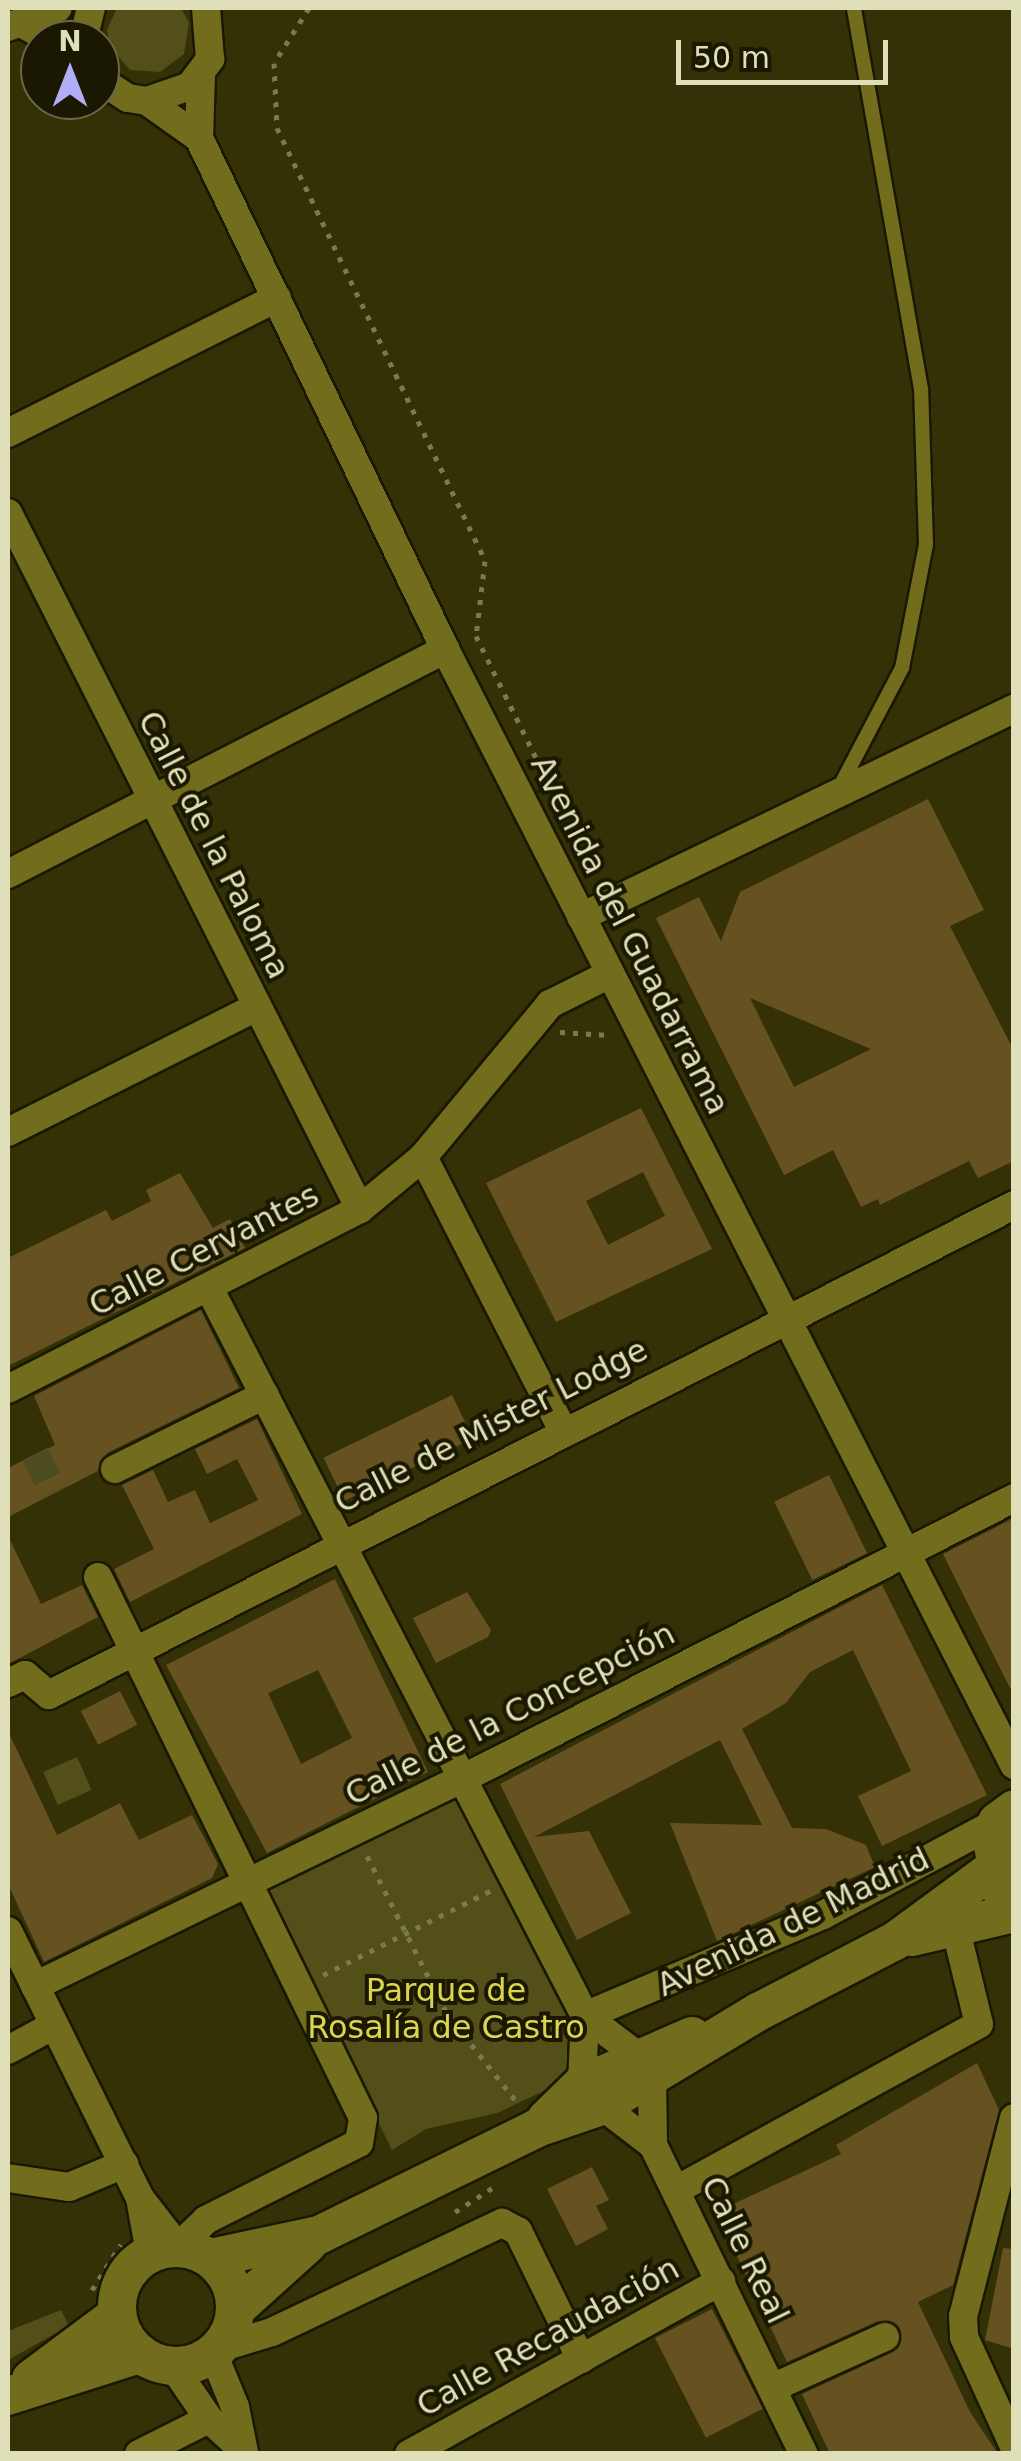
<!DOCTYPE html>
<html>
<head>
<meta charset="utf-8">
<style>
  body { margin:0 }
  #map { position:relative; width:1021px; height:2461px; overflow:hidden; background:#333105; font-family:"DejaVu Sans",sans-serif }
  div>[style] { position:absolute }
  .green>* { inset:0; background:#524f19; transform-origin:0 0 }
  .building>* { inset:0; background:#665221; transform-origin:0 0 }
  .street-tunnel>* { height:28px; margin-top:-14px; transform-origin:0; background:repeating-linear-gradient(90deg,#4d4b20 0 28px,transparent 0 42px) }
  .path>* { height:5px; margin-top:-2.5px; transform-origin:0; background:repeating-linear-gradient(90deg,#7a7950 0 5px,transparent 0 13px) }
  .roads { filter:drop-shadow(2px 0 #191802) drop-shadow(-2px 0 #191802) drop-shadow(0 2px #191802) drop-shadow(0 -2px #191802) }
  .lane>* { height:14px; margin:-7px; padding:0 7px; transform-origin:7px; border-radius:7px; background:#726d1c }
  .street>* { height:28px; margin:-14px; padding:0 14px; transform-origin:14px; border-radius:14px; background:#726d1c }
  .secondary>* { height:38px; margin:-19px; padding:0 19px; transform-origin:19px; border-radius:19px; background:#726d1c }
  .secondary>.ring { margin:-19px; padding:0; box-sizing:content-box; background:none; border:38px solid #726d1c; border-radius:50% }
  span { translate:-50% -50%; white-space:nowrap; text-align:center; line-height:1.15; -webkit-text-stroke:8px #1a1800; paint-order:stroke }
  .street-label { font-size:32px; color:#dfdfb9 }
  .park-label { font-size:32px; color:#dad452 }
  .frame { position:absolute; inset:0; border:10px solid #dfdfb9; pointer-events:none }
  .north { position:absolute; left:20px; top:20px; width:100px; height:100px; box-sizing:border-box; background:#1a1800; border:2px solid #69684a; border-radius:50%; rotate:0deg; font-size:28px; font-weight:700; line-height:40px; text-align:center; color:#dfdfb9 }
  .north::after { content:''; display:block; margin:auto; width:35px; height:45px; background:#b2adf9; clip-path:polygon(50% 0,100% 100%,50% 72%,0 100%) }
  .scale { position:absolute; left:676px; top:40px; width:212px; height:45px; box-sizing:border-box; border:5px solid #dfdfb9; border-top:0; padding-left:12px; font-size:30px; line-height:35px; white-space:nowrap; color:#dfdfb9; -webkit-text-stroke:8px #1a1800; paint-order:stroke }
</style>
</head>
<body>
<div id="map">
  <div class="green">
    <div style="clip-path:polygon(117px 8px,181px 8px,189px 23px,184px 54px,160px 72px,130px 70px,110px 47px,107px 30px)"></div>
    <div style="left:77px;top:1757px;width:36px;height:37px;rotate:66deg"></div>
    <div style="clip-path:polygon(455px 1791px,574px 2013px,572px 2078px,497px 2113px,426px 2129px,392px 2150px,263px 1889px)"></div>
    <div style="clip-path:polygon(61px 2310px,69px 2326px,8px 2360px,8px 2331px)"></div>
  </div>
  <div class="building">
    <div style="clip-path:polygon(evenodd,928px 799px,984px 910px,950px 926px,1014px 1051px,1014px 1161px,978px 1178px,969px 1161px,880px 1205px,878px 1199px,861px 1207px,833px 1150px,784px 1175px,656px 918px,699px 897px,721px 941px,740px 892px,928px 799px,750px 998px,871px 1049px,794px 1087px,750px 998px)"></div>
    <div style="clip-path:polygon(evenodd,641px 1108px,712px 1249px,556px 1322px,486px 1183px,641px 1108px,643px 1172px,665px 1216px,608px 1245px,586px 1201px,643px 1172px)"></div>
    <div style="clip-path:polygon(180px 1173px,213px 1228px,230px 1219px,245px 1248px,8px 1366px,8px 1258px,106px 1210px,112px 1221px,151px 1201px,146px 1190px)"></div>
    <div style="clip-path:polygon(201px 1310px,239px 1388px,107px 1453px,98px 1471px,8px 1517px,8px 1468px,55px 1445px,34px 1396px)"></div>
    <div style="left:452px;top:1395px;width:48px;height:143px;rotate:64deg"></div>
    <div style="clip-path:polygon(257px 1419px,302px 1514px,130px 1602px,114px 1569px,154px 1549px,122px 1485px,153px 1470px,168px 1502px,195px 1490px,210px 1523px,258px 1500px,237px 1459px,207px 1474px,195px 1449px)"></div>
    <div style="left:829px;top:1475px;width:87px;height:61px;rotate:64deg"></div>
    <div style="clip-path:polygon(1014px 1518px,1014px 1696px,943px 1554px)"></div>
    <div style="clip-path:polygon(8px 1536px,41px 1604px,82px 1585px,98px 1617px,8px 1664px)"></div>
    <div style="clip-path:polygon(evenodd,335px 1579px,428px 1772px,267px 1853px,166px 1665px,335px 1579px,318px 1670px,352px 1738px,301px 1764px,268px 1693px,318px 1670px)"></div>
    <div style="clip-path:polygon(882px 1585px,987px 1795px,882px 1846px,858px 1796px,911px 1771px,853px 1650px,810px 1672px,786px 1703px,742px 1729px,792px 1828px,826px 1829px,866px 1845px,875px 1867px,717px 1941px,670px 1823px,762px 1825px,720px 1740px,534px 1837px,589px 1831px,631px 1913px,577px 1940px,500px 1784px)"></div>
    <div style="clip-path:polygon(467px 1592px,491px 1630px,488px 1637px,436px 1663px,413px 1618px)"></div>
    <div style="left:120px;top:1691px;width:38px;height:44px;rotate:63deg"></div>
    <div style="clip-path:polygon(8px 1731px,57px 1835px,120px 1803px,139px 1840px,192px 1815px,218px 1864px,212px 1878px,44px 1962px,8px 1884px)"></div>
    <div style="clip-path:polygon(977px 2063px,999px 2110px,953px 2285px,918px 2302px,970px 2412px,998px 2454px,830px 2454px,802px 2394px,893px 2352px,900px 2329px,878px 2321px,787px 2362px,716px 2212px,841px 2154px,836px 2145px)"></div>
    <div style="clip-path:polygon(592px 2167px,609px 2200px,596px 2206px,608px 2229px,576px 2246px,547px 2189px)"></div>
    <div style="clip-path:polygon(1003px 2248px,1014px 2249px,1014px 2349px,985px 2340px)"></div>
    <div style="left:712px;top:2309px;width:112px;height:64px;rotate:63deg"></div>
  </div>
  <div class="street-tunnel">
    <div style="left:35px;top:1454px;width:43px;rotate:64deg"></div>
  </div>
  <div class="path">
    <div style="left:309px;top:8px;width:65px;rotate:122.5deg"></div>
    <div style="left:274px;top:63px;width:65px;rotate:87.4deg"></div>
    <div style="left:277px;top:128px;width:480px;rotate:64.3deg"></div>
    <div style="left:485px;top:561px;width:76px;rotate:96.8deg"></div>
    <div style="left:476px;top:636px;width:220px;rotate:63.8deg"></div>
    <div style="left:560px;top:1032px;width:49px;rotate:3.5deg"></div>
    <div style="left:367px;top:1856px;width:177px;rotate:63.1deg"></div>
    <div style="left:447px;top:2014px;width:112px;rotate:51.5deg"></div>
    <div style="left:323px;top:1975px;width:189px;rotate:-26.7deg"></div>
    <div style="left:455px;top:2212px;width:44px;rotate:-33deg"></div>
    <div style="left:92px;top:2290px;width:54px;rotate:-57.8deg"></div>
  </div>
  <div class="roads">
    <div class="lane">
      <div style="left:838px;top:790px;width:138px;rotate:-62.3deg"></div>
      <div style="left:902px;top:668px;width:125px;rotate:-79deg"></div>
      <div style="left:926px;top:545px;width:156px;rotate:-91.8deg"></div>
      <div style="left:921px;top:389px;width:387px;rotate:-100deg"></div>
    </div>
    <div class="street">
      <div style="left:21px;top:23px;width:35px;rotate:29deg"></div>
      <div style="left:8px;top:27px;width:53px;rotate:-20.8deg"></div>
      <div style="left:83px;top:40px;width:33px;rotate:-76deg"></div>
      <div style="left:100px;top:80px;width:33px;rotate:33deg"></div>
      <div style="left:128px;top:98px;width:19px;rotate:9deg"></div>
      <div style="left:147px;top:101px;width:46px;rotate:-19.2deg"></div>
      <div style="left:190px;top:86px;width:34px;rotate:-53deg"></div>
      <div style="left:210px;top:59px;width:51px;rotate:-94.5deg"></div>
      <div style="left:147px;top:101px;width:64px;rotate:35.4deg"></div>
      <div style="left:199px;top:138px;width:567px;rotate:64.29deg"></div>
      <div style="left:445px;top:649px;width:1253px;rotate:62.98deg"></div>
      <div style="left:199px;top:138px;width:63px;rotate:-88.2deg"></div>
      <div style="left:8px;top:433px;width:301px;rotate:-26.7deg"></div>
      <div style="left:8px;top:513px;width:780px;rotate:63.17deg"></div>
      <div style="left:8px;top:874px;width:492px;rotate:-27.2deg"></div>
      <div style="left:581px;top:917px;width:480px;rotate:-25.7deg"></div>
      <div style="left:8px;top:1132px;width:279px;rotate:-26.7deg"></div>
      <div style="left:423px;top:1157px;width:305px;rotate:62.9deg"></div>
      <div style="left:209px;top:1288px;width:819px;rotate:62.68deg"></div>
      <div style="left:585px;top:2016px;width:66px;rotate:37deg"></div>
      <div style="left:8px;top:1389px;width:395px;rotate:-27.1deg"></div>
      <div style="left:360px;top:1209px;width:82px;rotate:-39.5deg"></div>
      <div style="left:423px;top:1157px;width:199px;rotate:-50.3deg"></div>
      <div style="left:550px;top:1004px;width:67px;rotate:-26.6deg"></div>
      <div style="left:115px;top:1469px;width:167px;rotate:-26.3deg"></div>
      <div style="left:98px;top:1577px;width:602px;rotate:63.9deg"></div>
      <div style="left:363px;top:2118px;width:25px;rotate:99deg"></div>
      <div style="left:359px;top:2143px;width:171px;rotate:153.3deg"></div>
      <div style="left:206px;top:2220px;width:39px;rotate:136deg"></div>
      <div style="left:178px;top:2247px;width:62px;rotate:-127.8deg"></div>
      <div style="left:140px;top:2198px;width:56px;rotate:79.7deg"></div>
      <div style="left:8px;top:1683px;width:19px;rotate:-25deg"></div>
      <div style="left:25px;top:1675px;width:31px;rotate:40deg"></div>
      <div style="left:49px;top:1695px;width:1082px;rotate:-26.92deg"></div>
      <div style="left:8px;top:1931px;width:298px;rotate:63.7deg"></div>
      <div style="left:35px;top:1986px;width:472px;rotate:-25.9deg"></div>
      <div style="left:460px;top:1780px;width:622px;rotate:-26.98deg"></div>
      <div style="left:585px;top:2016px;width:259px;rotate:-23deg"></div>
      <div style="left:823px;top:1915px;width:197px;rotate:-28.1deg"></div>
      <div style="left:8px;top:2050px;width:52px;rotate:-28.5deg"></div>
      <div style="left:652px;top:2080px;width:65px;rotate:89.1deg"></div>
      <div style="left:582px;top:2084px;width:68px;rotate:-87.5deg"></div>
      <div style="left:602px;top:2106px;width:64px;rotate:37.4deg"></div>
      <div style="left:653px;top:2145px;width:344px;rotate:64deg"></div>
      <div style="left:1014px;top:2118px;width:204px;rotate:104.4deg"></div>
      <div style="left:963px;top:2316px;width:21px;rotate:87deg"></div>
      <div style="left:964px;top:2337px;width:120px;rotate:65.4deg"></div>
      <div style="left:8px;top:2178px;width:62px;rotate:8.4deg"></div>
      <div style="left:69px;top:2187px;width:60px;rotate:-22.7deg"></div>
      <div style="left:678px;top:2189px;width:343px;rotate:-28.7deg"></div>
      <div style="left:979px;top:2024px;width:101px;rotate:-103.8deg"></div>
      <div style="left:219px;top:2348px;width:55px;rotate:-16.8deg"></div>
      <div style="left:272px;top:2332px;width:255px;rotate:-25.4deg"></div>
      <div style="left:502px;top:2223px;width:18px;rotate:27deg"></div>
      <div style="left:518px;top:2231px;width:143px;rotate:63.8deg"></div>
      <div style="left:213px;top:2353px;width:58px;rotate:67.8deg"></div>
      <div style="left:235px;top:2407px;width:46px;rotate:78.7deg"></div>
      <div style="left:172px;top:2365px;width:65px;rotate:55.6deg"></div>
      <div style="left:209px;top:2419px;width:46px;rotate:42.4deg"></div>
      <div style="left:772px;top:2388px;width:124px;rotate:-24.3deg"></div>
      <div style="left:139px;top:2454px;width:78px;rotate:-26.6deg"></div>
      <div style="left:409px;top:2454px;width:357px;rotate:-29deg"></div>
    </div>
    <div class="secondary">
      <div style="left:1001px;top:1890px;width:51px;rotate:-100.2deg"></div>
      <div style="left:992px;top:1840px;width:19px;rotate:-74deg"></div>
      <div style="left:997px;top:1822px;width:21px;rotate:-37deg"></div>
      <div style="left:912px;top:1937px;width:105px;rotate:-13.2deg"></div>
      <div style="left:546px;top:2119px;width:50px;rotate:-44.2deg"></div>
      <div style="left:582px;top:2084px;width:120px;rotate:-23.6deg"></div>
      <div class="ring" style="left:117px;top:2248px;width:80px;height:80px"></div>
      <div style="left:211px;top:2258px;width:110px;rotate:-12deg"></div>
      <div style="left:319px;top:2235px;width:243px;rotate:-26.1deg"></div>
      <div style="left:537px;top:2128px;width:69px;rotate:-18.7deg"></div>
      <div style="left:602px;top:2106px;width:182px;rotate:-31.1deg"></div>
      <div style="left:758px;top:2012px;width:154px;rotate:-27.4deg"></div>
      <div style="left:895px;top:1941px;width:122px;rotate:-36.3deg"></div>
      <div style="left:236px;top:2309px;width:97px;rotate:-42.1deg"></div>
      <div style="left:31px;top:2379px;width:107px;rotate:-36.7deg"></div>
      <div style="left:8px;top:2396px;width:139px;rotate:-17.7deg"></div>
    </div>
  </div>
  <div class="street-label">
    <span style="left:214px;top:845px;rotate:63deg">Calle de la Paloma</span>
    <span style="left:630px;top:935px;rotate:63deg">Avenida del Guadarrama</span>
    <span style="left:204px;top:1250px;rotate:-27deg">Calle Cervantes</span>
    <span style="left:491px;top:1426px;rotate:-27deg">Calle de Mister Lodge</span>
    <span style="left:510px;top:1714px;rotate:-27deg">Calle de la Concepción</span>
    <span style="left:793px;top:1922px;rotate:-26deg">Avenida de Madrid</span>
    <span style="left:745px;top:2250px;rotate:64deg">Calle Real</span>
    <span style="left:548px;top:2337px;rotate:-29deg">Calle Recaudación</span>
  </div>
  <div class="park-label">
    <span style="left:446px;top:2009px">Parque de<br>Rosalía de Castro</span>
  </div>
  <div class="frame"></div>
  <div class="north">N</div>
  <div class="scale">50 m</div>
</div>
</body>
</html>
